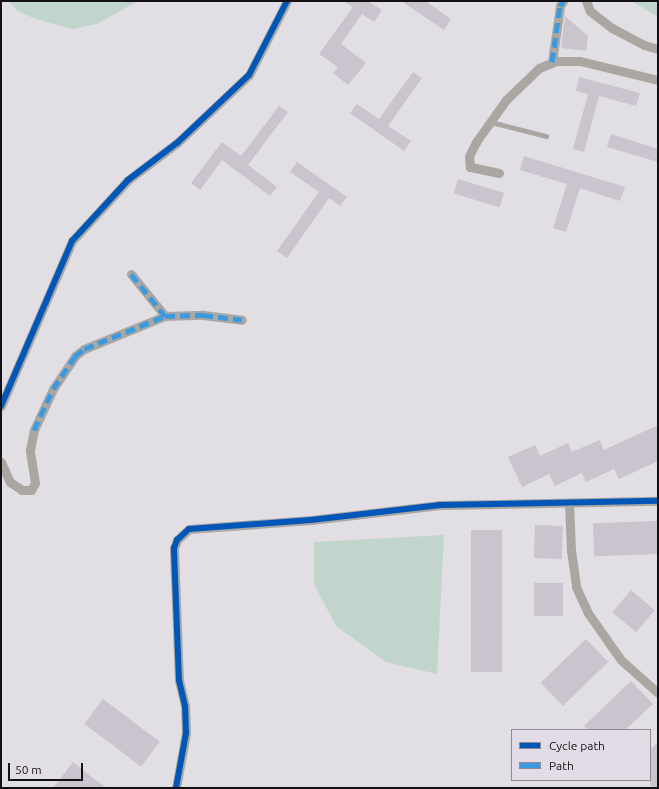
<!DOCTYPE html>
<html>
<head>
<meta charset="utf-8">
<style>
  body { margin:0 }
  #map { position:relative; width:659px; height:789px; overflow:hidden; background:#e1dee4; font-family:Ubuntu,sans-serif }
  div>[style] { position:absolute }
  .green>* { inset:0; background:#c2d5cc }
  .building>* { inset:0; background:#c9c4cd; transform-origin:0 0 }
  .service>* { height:4.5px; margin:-2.25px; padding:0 2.25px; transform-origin:2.25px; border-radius:2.25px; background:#aaa7a2 }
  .minor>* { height:9px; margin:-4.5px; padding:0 4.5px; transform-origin:4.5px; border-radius:4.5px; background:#aaa7a2 }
  .quiet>* { height:5px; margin-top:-2.5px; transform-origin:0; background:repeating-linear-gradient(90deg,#3b9adf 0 10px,transparent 0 15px) }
  .cycleway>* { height:6px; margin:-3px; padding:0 3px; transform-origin:3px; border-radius:3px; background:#0057b8 }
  span { translate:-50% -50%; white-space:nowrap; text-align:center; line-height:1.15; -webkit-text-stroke:4px #e2dce6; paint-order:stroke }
  .frame { position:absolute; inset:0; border:2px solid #131115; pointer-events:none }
  .legend { position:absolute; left:511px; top:729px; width:140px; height:52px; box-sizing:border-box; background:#e2dce6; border:1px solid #8f8b92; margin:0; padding:5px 7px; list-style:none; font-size:12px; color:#131115 }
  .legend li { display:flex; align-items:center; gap:8px; height:20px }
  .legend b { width:20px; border:1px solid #8f8b92 }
  .scale { position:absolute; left:8px; top:763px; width:75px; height:18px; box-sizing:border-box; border:2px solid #131115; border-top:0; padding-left:5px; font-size:12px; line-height:14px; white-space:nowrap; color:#131115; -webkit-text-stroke:3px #e2dce6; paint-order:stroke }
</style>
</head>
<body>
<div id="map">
  <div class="green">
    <div style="clip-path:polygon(9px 1px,138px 1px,97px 24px,73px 29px,36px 19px,17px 11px)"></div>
    <div style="clip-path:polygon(631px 1px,658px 1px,658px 17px)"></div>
    <div style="clip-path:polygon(444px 535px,437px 674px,386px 662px,336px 626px,314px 584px,314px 542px)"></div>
  </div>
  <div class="building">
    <div style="clip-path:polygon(344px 1px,368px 1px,382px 10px,374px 22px,362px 14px,341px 44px,366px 63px,348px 85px,333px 73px,338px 67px,319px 54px,353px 7px)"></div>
    <div style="clip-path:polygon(401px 1px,425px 1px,451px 19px,444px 30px)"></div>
    <div style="clip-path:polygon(565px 16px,588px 36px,586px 51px,561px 48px)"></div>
    <div style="clip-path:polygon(413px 72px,422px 78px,388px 126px,411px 141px,404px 151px,350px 113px,357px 104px,379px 119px)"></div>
    <div style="clip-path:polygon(579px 77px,640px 93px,636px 106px,599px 96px,584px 152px,573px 149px,588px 94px,576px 91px)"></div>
    <div style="clip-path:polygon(279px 106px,288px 112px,248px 165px,277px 187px,270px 196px,222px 160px,200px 190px,191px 183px,222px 142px,241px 156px)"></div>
    <div style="clip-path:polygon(611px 134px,658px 149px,658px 162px,607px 147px)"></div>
    <div style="clip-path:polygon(524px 156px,625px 187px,620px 201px,580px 188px,566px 232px,553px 228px,567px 184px,520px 170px)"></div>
    <div style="clip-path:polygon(297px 162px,347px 197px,340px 206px,329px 198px,287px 258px,277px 251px,319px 192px,290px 172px)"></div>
    <div style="left:458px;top:179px;width:48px;height:15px;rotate:17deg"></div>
    <div style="clip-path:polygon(658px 425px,658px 461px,619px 479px,614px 469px,586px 482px,582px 473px,555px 486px,549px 474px,522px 487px,508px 457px,535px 445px,540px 456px,568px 443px,572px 452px,600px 440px,604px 450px)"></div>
    <div style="left:657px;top:521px;width:33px;height:64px;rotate:88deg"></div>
    <div style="left:535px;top:525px;width:28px;height:33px;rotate:2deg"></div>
    <div style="left:471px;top:530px;width:31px;height:142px"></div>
    <div style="left:534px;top:583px;width:29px;height:33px"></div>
    <div style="left:631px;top:590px;width:31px;height:29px;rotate:40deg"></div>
    <div style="left:586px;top:639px;width:32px;height:63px;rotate:46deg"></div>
    <div style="clip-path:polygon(631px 681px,653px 704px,625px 730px,588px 730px,584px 726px)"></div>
    <div style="left:103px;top:699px;width:71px;height:31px;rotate:37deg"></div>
    <div style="clip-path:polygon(658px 742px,658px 788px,653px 788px,650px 785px,650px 750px)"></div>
    <div style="clip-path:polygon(73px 762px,94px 779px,107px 788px,53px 788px)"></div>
  </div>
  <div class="service">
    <div style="left:491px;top:122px;width:57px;rotate:14.3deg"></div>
  </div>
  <div class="minor">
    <div style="left:586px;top:1px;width:11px;rotate:68deg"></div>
    <div style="left:590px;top:11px;width:28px;rotate:38deg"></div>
    <div style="left:612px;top:28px;width:36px;rotate:28deg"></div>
    <div style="left:644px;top:45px;width:15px;rotate:16deg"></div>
    <div style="left:552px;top:62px;width:57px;rotate:-81.9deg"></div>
    <div style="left:560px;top:6px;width:6px;rotate:-59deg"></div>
    <div style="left:499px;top:173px;width:30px;rotate:-168deg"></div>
    <div style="left:470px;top:167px;width:11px;rotate:-95deg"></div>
    <div style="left:469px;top:156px;width:16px;rotate:-63deg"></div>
    <div style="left:476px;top:142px;width:52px;rotate:-54.5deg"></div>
    <div style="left:506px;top:100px;width:46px;rotate:-44.1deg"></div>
    <div style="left:539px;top:68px;width:18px;rotate:-22deg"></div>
    <div style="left:556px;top:61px;width:24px"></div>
    <div style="left:580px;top:61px;width:80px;rotate:13.7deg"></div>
    <div style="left:131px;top:274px;width:54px;rotate:51deg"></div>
    <div style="left:1px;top:406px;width:180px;rotate:-66.7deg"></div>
    <div style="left:72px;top:241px;width:83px;rotate:-47.4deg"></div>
    <div style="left:128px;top:180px;width:61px;rotate:-37.1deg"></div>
    <div style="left:177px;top:143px;width:99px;rotate:-43.4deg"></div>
    <div style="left:249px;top:75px;width:83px;rotate:-62.8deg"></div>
    <div style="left:1px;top:462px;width:22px;rotate:66deg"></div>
    <div style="left:10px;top:482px;width:14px;rotate:34deg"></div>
    <div style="left:22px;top:490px;width:9px"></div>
    <div style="left:31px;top:490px;width:8px;rotate:-60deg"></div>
    <div style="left:35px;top:483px;width:33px;rotate:-99deg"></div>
    <div style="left:30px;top:450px;width:20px;rotate:-79deg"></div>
    <div style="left:34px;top:430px;width:45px;rotate:-65.1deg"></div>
    <div style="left:53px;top:389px;width:40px;rotate:-56deg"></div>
    <div style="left:75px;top:356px;width:11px;rotate:-38deg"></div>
    <div style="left:84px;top:349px;width:87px;rotate:-22.2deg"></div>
    <div style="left:165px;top:316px;width:38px;rotate:-2deg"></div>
    <div style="left:203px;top:315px;width:39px;rotate:7deg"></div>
    <div style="left:569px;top:503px;width:47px;rotate:87.6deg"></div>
    <div style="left:571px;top:550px;width:37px;rotate:82deg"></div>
    <div style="left:576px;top:587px;width:29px;rotate:65deg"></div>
    <div style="left:588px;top:613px;width:57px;rotate:54.9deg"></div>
    <div style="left:621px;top:660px;width:50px;rotate:41.7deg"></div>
    <div style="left:176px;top:788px;width:56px;rotate:-79.7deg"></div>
    <div style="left:186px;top:733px;width:27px;rotate:-92deg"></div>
    <div style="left:185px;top:706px;width:26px;rotate:-103deg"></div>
    <div style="left:179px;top:681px;width:133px;rotate:-92.2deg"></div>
    <div style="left:174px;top:548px;width:9px;rotate:-69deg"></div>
    <div style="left:177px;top:540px;width:16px;rotate:-43deg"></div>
    <div style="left:189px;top:529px;width:122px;rotate:-4.2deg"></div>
    <div style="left:311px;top:520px;width:130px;rotate:-6.6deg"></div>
    <div style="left:440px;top:505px;width:218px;rotate:-1.1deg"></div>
  </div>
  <div class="quiet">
    <div style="left:552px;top:62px;width:57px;rotate:-81.9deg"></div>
    <div style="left:560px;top:6px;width:6px;rotate:-59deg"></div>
    <div style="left:131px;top:274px;width:54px;rotate:51deg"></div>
    <div style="left:34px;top:430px;width:45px;rotate:-65.1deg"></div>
    <div style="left:53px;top:389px;width:40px;rotate:-56deg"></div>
    <div style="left:75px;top:356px;width:11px;rotate:-38deg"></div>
    <div style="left:84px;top:349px;width:87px;rotate:-22.2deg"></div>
    <div style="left:165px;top:316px;width:38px;rotate:-2deg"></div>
    <div style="left:203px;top:315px;width:39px;rotate:7deg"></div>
  </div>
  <div class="cycleway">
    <div style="left:1px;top:406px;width:180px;rotate:-66.7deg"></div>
    <div style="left:72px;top:241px;width:83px;rotate:-47.4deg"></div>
    <div style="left:128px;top:180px;width:61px;rotate:-37.1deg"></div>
    <div style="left:177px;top:143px;width:99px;rotate:-43.4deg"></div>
    <div style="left:249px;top:75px;width:83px;rotate:-62.8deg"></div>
    <div style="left:176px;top:788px;width:56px;rotate:-79.7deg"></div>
    <div style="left:186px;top:733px;width:27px;rotate:-92deg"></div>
    <div style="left:185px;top:706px;width:26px;rotate:-103deg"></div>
    <div style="left:179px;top:681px;width:133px;rotate:-92.2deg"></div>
    <div style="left:174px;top:548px;width:9px;rotate:-69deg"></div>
    <div style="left:177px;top:540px;width:16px;rotate:-43deg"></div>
    <div style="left:189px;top:529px;width:122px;rotate:-4.2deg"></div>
    <div style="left:311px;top:520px;width:130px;rotate:-6.6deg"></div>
    <div style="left:440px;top:505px;width:218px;rotate:-1.1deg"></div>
  </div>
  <div class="frame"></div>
  <ul class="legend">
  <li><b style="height:5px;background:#0057b8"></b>Cycle path</li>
  <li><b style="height:5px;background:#3b9adf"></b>Path</li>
  </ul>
  <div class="scale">50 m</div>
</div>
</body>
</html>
